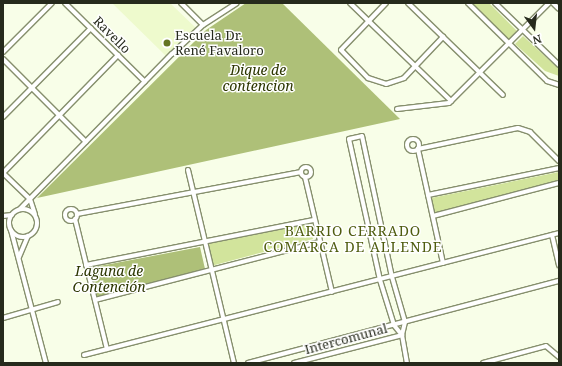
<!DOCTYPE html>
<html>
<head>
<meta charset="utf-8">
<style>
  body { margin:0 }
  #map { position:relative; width:562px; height:366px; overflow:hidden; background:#f8fee8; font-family:"Noto Serif",serif }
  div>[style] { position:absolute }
  .built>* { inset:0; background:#eefacd }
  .green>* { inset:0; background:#d2e49c }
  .water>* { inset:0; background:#aec078 }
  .roads { filter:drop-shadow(1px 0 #868f6d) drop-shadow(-1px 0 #868f6d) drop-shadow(0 1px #868f6d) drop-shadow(0 -1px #868f6d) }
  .minor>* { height:4px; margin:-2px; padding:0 2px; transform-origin:2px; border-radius:2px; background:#fff }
  .minor>.ring { margin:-2px; padding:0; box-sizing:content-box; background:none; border:4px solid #fff; border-radius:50% }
  .dots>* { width:11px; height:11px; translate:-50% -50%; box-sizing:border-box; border:2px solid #fff; border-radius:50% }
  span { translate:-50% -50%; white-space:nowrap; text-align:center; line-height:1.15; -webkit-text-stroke:3px #fff; paint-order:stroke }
  .street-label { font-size:13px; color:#262a1c }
  .poi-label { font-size:13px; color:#262a1c }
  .left { translate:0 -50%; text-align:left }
  .water-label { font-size:14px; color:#2c3600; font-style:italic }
  .neighbourhood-label { font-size:14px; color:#4f5d0f; letter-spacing:1px }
  .frame { position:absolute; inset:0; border:4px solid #262a1c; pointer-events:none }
  .north { position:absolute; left:514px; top:8px; width:40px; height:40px; -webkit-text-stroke:3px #fff; paint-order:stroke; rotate:165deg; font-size:11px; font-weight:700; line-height:16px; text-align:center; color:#262a1c }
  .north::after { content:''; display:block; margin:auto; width:14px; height:18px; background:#262a1c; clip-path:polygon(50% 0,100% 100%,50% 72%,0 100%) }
</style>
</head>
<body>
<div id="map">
  <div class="built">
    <div style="clip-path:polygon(112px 3px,170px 3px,197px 29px,167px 57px)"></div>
  </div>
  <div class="green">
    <div style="clip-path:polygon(472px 3px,489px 3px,517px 31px,509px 40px)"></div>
    <div style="clip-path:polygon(523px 36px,559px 69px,559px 76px,545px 71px,515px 44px)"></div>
    <div style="clip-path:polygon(559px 172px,559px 180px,434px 213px,431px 198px)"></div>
    <div style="clip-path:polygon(309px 224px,313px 239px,211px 266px,207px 244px)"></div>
  </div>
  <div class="water">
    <div style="clip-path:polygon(246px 3px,282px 3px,400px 119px,37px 198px,206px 30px)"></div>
    <div style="clip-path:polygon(200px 247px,205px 269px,96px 297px,89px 268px)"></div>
  </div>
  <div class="roads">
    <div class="minor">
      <div style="left:65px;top:3px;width:112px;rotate:44.6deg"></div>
      <div style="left:181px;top:3px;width:31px;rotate:45deg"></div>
      <div style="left:350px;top:3px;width:141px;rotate:44.1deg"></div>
      <div style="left:386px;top:3px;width:65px;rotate:133.8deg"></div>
      <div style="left:341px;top:50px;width:39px;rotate:46deg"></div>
      <div style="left:368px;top:78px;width:19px;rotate:18deg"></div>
      <div style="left:386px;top:84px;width:19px;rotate:-18deg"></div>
      <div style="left:404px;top:78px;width:57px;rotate:-46.4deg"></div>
      <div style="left:408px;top:3px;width:132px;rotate:44.1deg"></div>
      <div style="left:468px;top:3px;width:111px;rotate:44.6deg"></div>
      <div style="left:547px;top:81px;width:13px;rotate:18deg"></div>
      <div style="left:495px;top:3px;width:89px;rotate:44.1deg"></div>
      <div style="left:553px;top:3px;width:8px;rotate:45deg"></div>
      <div style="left:3px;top:52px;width:69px;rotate:-45deg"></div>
      <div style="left:3px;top:59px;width:117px;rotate:45deg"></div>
      <div style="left:397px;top:109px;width:52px;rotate:-6.6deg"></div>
      <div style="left:449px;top:103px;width:141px;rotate:-45deg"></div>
      <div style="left:3px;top:117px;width:125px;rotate:-45.3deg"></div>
      <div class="ring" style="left:407px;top:139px;width:8px;height:8px"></div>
      <div class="ring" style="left:301px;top:167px;width:6px;height:6px"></div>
      <div style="left:188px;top:170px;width:198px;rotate:76.6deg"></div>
      <div style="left:3px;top:173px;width:165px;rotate:-45.7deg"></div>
      <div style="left:3px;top:173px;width:37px;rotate:44deg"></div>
      <div style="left:30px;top:199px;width:16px;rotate:72deg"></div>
      <div style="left:305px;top:177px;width:118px;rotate:76.8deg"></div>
      <div style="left:428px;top:195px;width:134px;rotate:-11.6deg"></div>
      <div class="ring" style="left:65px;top:209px;width:8px;height:8px"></div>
      <div style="left:20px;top:209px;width:217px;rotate:-45.6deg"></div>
      <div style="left:172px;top:54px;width:42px;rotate:-43.1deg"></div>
      <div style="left:203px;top:25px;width:40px;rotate:-32.9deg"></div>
      <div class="ring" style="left:9px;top:209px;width:24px;height:24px"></div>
      <div style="left:77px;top:214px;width:228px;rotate:-10.6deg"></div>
      <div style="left:3px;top:216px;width:9px;rotate:-6deg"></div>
      <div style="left:433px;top:216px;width:130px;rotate:-14.7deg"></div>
      <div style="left:75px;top:219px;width:134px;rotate:76.2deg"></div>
      <div style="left:11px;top:230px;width:138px;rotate:75.3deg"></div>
      <div style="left:552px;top:235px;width:31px;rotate:77deg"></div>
      <div style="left:19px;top:257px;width:23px;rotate:-67deg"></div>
      <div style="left:443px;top:263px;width:117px;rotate:-102.4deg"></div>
      <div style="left:418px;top:149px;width:102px;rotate:-11.9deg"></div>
      <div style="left:518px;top:128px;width:13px;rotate:18deg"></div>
      <div style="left:530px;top:132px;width:41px;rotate:45deg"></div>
      <div style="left:86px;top:265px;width:232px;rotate:-11.2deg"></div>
      <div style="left:95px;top:300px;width:231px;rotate:-14.5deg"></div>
      <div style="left:3px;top:318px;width:57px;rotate:-16.2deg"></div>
      <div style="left:402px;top:335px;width:13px;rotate:-129deg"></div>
      <div style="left:394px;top:325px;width:47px;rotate:-107.3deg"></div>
      <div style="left:380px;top:280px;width:144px;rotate:-102.4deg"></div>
      <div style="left:349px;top:139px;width:13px;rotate:-13deg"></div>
      <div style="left:362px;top:136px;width:144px;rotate:78deg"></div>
      <div style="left:392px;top:277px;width:47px;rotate:73.9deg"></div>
      <div style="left:405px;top:322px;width:13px;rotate:103deg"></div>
      <div style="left:402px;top:335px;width:28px;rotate:80deg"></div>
      <div style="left:84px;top:355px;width:490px;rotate:-14.4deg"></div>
      <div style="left:248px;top:363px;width:322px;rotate:-14.8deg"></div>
      <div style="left:294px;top:363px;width:112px;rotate:-14.5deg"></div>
      <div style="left:483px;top:363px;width:65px;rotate:-15.1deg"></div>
      <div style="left:546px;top:346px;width:17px;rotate:40deg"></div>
    </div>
  </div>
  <div class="dots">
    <div style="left:167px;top:43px;background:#657523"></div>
  </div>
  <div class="street-label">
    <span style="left:112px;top:35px;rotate:45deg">Ravello</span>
    <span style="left:346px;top:339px;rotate:-15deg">Intercomunal</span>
  </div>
  <div class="poi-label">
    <span class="left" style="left:175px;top:43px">Escuela Dr.<br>René Favaloro</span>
  </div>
  <div class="water-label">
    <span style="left:258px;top:78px">Dique de<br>contencion</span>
    <span style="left:109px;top:279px">Laguna de<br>Contención</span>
  </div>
  <div class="neighbourhood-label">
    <span style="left:353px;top:239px">BARRIO CERRADO<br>COMARCA DE ALLENDE</span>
  </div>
  <div class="frame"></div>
  <div class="north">N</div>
</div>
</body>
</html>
